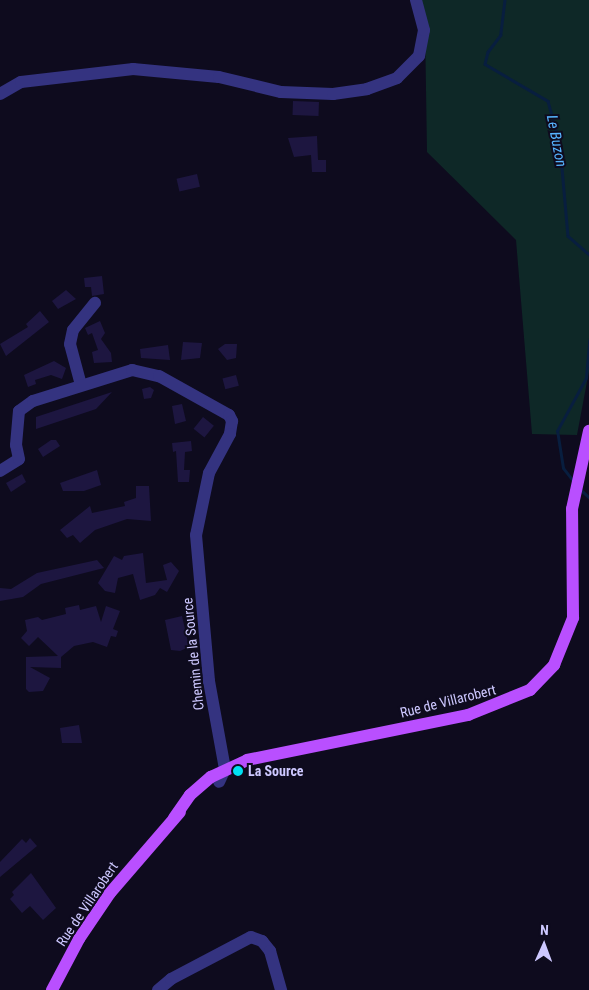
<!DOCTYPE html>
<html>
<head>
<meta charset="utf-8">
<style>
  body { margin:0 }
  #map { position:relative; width:589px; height:990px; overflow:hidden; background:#0e0b1e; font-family:"Roboto Condensed",sans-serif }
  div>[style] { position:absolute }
  .green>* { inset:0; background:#0e2827 }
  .stream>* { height:2.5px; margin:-1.25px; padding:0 1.25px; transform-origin:1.25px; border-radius:1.25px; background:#081e3f }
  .building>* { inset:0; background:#1d1640; transform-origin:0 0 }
  .minor>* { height:12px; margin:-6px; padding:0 6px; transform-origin:6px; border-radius:6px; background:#343380 }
  .major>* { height:12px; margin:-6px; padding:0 6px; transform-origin:6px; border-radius:6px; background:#b94fff }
  .dots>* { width:14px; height:14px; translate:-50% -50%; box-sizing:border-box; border:2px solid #0e0b1e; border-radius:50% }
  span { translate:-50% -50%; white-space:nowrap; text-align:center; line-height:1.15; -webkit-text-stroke:4px #0e0b1e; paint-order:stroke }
  .street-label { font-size:14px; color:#cdc8ff }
  .poi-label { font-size:14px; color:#cdc8ff; font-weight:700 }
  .left { translate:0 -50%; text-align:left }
  .water-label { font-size:15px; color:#56b4ff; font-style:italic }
  .north { position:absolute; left:519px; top:920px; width:50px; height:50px; -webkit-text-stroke:4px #0e0b1e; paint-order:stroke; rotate:2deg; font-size:14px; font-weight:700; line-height:20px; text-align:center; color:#cdc8ff }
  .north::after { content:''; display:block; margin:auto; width:18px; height:22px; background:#cdc8ff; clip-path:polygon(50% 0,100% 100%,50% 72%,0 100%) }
</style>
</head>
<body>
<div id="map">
  <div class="green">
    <div style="clip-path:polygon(417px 0,589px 0,589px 371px,577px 435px,532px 434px,516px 240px,427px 152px,425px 26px)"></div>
  </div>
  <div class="stream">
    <div style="left:505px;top:0;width:35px;rotate:97deg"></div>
    <div style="left:501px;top:35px;width:21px;rotate:127deg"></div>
    <div style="left:488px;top:52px;width:12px;rotate:104deg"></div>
    <div style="left:485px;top:64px;width:73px;rotate:30.4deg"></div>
    <div style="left:548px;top:101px;width:46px;rotate:74.7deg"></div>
    <div style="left:560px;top:145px;width:91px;rotate:85deg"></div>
    <div style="left:568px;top:236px;width:28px;rotate:41deg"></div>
    <div style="left:573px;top:481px;width:16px;rotate:-128deg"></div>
    <div style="left:563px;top:468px;width:37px;rotate:-99deg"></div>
    <div style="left:557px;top:431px;width:60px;rotate:-61.3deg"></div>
    <div style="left:586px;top:378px;width:38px;rotate:-85deg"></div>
    <div style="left:580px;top:489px;width:12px;rotate:42deg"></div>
  </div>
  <div class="building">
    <div style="left:293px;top:101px;width:26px;height:14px;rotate:2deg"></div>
    <div style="clip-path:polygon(317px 136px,318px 160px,326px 160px,326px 172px,312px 172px,311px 155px,294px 157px,288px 138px)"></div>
    <div style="left:197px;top:174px;width:13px;height:21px;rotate:77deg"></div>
    <div style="clip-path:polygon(102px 276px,104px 294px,92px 296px,91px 287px,85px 287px,84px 278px)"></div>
    <div style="clip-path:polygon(66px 290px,76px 299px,58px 309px,52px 301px)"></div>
    <div style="clip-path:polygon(40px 311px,49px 322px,6px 356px,0 344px,28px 327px,26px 324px)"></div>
    <div style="clip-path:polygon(100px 321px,105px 333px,101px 339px,111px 353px,112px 362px,94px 363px,92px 352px,98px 350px,92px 333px,88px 335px,85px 328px)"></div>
    <div style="clip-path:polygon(183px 342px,202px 343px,200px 358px,181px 360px)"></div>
    <div style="clip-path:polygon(225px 344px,237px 344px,236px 358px,227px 360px,218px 349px)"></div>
    <div style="clip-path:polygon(168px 345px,170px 360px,141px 358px,140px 349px)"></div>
    <div style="clip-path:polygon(54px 361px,66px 368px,62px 379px,51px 375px,35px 380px,36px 384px,28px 387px,24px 375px)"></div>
    <div style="left:236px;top:375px;width:11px;height:14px;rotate:75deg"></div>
    <div style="clip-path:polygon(150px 387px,154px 390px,151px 398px,144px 399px,142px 389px)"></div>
    <div style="clip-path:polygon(112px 392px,96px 409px,36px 429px,36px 417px)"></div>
    <div style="clip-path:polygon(182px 404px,186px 421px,175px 424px,172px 406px)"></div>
    <div style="left:203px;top:417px;width:14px;height:15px;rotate:39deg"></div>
    <div style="clip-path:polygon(51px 440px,56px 440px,60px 446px,43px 457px,38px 449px)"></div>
    <div style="clip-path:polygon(191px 441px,192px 451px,185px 452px,184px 470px,190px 470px,189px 482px,178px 482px,176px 451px,173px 452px,172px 443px)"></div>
    <div style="clip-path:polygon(97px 470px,101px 485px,84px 491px,63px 491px,60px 483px)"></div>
    <div style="clip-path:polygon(22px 474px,26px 482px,11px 492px,6px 483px)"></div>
    <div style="clip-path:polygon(136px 486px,149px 486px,151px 521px,127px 519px,95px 530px,80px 543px,73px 535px,67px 538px,60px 530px,90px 506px,92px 513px,125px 506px,124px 502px,136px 498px)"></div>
    <div style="clip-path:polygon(143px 553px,146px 583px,167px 580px,163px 565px,171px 562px,179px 571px,167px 592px,160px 588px,155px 595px,140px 600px,133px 574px,118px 578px,115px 593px,105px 591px,98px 583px,114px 556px,122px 560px,124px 556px)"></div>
    <div style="clip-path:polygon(97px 560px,104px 568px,41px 584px,23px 597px,0 601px,0 588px,11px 589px,37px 573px)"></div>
    <div style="clip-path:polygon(79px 605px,80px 610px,96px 606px,101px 622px,106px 606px,120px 611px,113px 629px,118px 631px,116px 637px,111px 636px,107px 647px,93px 642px,74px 646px,61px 657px,61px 668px,30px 667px,50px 678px,43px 691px,29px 692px,26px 689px,26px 657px,58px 656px,38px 637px,29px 646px,21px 638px,27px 631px,25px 620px,38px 617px,42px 620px,66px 614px,65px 608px)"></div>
    <div style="clip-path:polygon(182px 616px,189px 647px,180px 651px,171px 650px,165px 620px)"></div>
    <div style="clip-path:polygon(79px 725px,82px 743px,62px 743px,60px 728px)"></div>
    <div style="clip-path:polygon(30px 838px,37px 846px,0 877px,0 862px,22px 839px,26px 843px)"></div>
    <div style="clip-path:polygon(31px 873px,56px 908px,43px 920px,30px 906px,22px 913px,10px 899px,14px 895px,12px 892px)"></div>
  </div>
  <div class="minor">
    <div style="left:0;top:94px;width:24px;rotate:-30deg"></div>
    <div style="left:21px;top:82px;width:113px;rotate:-6.6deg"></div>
    <div style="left:133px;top:69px;width:86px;rotate:5.3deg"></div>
    <div style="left:219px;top:77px;width:64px;rotate:13.6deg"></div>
    <div style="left:281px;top:92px;width:52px;rotate:2.2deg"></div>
    <div style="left:333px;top:94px;width:34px;rotate:-8deg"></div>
    <div style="left:367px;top:89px;width:32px;rotate:-20deg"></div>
    <div style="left:397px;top:78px;width:31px;rotate:-45deg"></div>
    <div style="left:419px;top:56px;width:26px;rotate:-79deg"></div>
    <div style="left:424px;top:30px;width:31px;rotate:-105deg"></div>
    <div style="left:81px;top:385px;width:42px;rotate:-105deg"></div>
    <div style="left:70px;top:344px;width:14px;rotate:-78deg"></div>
    <div style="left:73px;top:330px;width:35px;rotate:-51deg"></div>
    <div style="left:0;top:471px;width:22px;rotate:-32deg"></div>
    <div style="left:19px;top:459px;width:14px;rotate:-102deg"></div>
    <div style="left:16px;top:445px;width:34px;rotate:-85deg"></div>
    <div style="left:19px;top:411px;width:17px;rotate:-36deg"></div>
    <div style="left:33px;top:401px;width:104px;rotate:-17.4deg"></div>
    <div style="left:132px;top:370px;width:28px;rotate:13deg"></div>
    <div style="left:159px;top:376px;width:80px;rotate:29.1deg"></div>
    <div style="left:229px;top:415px;width:7px;rotate:63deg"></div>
    <div style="left:232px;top:421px;width:13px;rotate:99deg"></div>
    <div style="left:230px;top:434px;width:44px;rotate:118.3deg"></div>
    <div style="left:209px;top:473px;width:63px;rotate:101.8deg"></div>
    <div style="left:196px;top:535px;width:147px;rotate:84.9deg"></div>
    <div style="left:209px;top:681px;width:89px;rotate:79.7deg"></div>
    <div style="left:225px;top:769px;width:14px;rotate:115deg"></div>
    <div style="left:158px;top:990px;width:17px;rotate:-40deg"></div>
    <div style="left:171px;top:979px;width:90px;rotate:-27.7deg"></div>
    <div style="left:251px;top:937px;width:12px;rotate:20deg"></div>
    <div style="left:262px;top:941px;width:13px;rotate:51deg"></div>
    <div style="left:270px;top:951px;width:41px;rotate:74.2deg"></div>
  </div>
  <div class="major">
    <div style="left:174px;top:818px;width:28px;rotate:-55deg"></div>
    <div style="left:190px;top:795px;width:28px;rotate:-41deg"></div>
    <div style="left:211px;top:777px;width:40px;rotate:-25deg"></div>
    <div style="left:247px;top:760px;width:226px;rotate:-11.5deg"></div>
    <div style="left:468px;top:715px;width:67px;rotate:-22deg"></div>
    <div style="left:530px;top:690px;width:35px;rotate:-46deg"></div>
    <div style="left:554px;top:665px;width:51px;rotate:-68deg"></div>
    <div style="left:573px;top:618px;width:109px;rotate:-90.5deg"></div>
    <div style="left:572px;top:509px;width:80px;rotate:-77.7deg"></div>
    <div style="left:52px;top:990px;width:58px;rotate:-62.1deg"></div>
    <div style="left:79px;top:939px;width:55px;rotate:-56deg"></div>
    <div style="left:110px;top:893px;width:107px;rotate:-49.2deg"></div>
  </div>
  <div class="dots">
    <div style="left:238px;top:771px;background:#00e0f3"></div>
  </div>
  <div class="street-label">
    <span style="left:193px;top:654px;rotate:-96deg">Chemin de la Source</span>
    <span style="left:448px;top:701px;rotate:-14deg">Rue de Villarobert</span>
    <span style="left:87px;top:904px;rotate:-56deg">Rue de Villarobert</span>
  </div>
  <div class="poi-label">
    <span class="left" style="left:248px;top:771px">La Source</span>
  </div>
  <div class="water-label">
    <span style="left:556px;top:141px;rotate:79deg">Le Buzon</span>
  </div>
  <div class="north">N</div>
</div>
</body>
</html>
